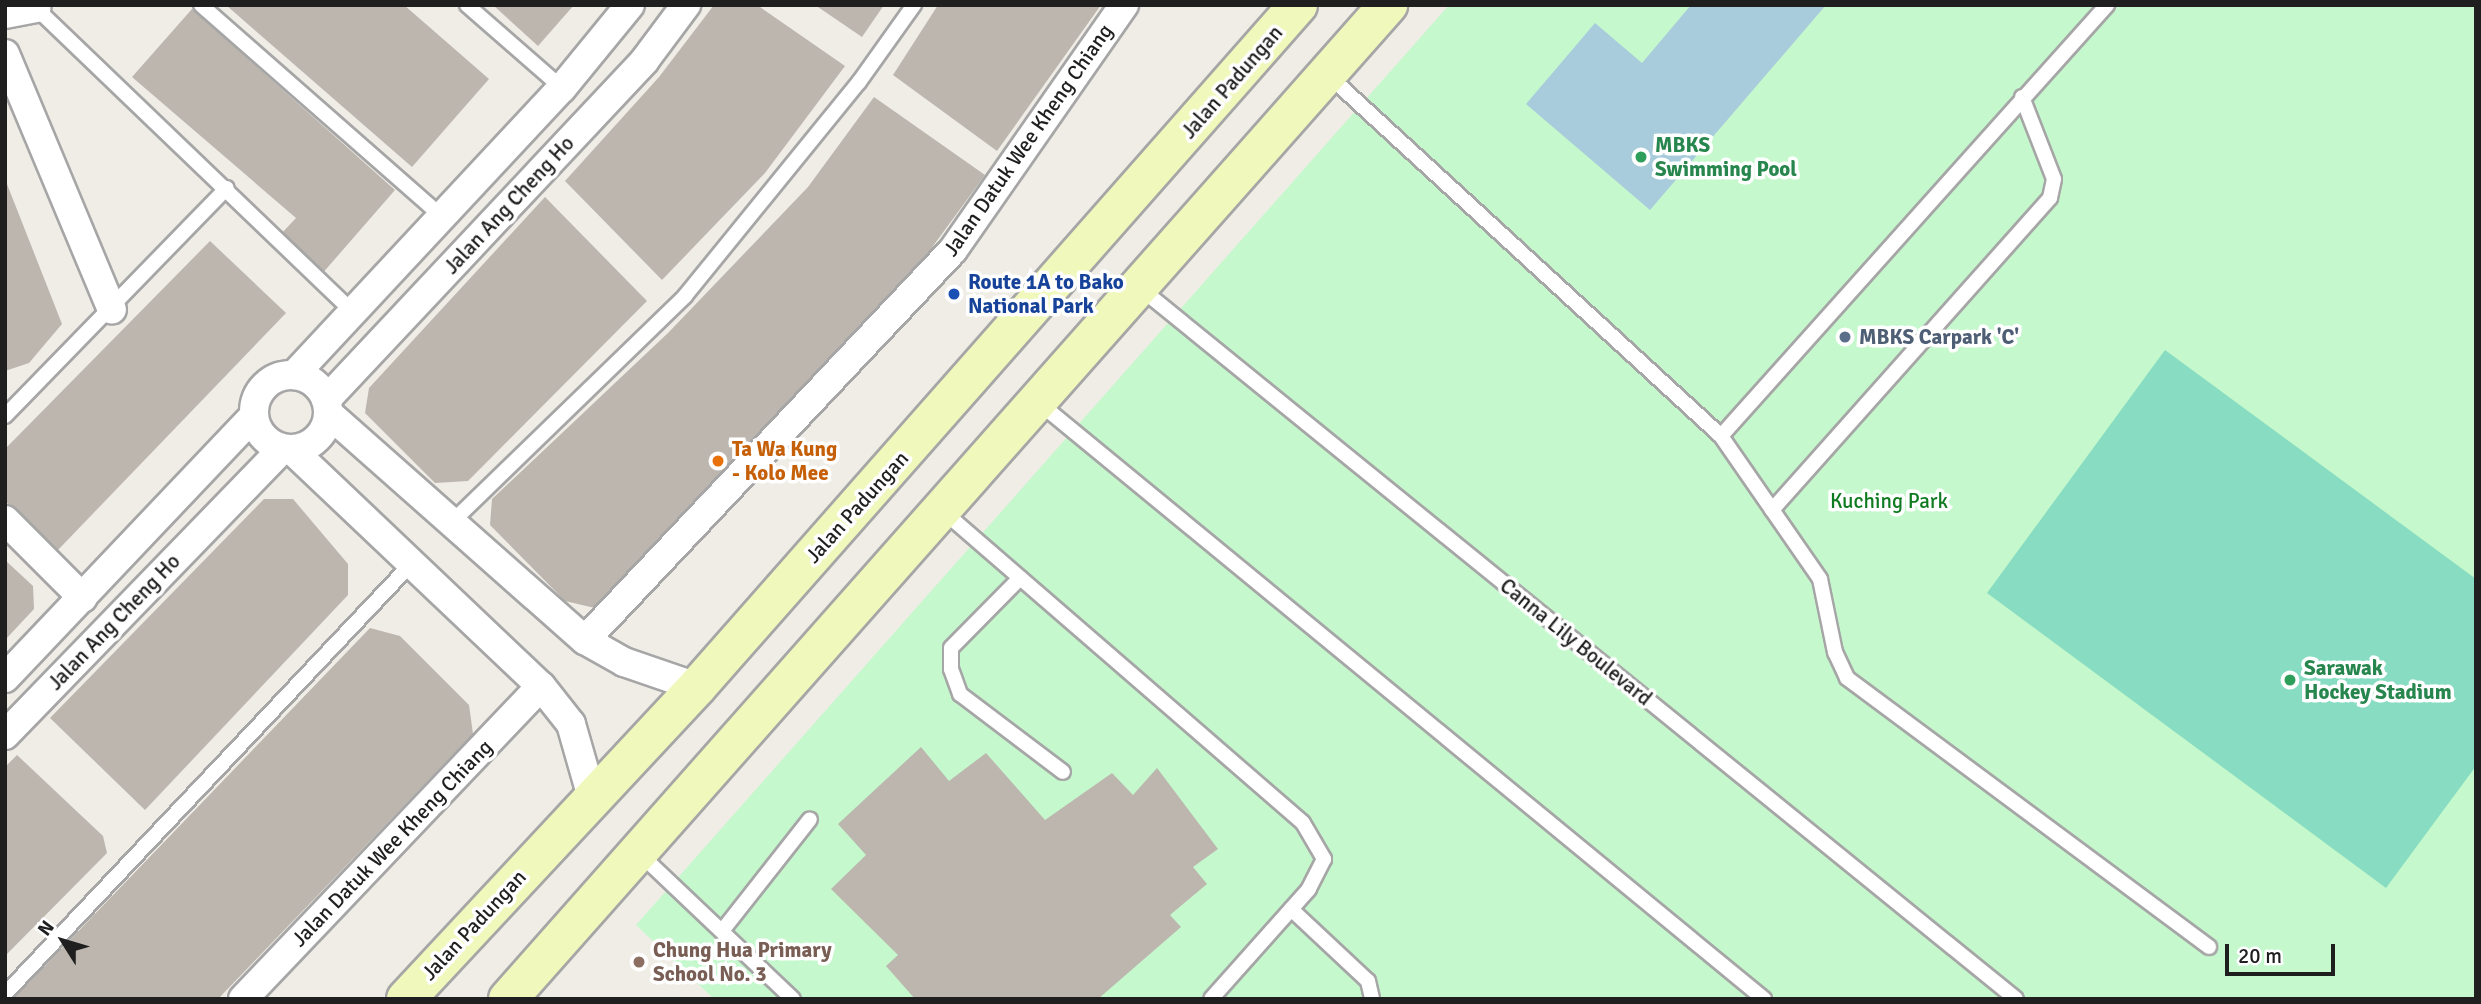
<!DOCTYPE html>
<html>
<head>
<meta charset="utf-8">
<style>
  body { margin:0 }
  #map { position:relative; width:2481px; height:1004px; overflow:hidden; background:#f0ede6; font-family:Signika,sans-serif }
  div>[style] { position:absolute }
  .park>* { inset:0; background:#c5f8cd }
  .pitch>* { inset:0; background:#87dcc1 }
  .water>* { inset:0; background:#a8ccdc }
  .building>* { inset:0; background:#bcb6af }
  .roads { filter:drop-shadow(2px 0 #a6a6a6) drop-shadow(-2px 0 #a6a6a6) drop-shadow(0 2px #a6a6a6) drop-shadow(0 -2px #a6a6a6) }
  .lane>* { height:14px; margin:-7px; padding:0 7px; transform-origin:7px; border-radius:7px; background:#fff }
  .street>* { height:28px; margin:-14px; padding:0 14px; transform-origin:14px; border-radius:14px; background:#fff }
  .street>.ring { margin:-14px; padding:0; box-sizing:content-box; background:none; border:28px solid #fff; border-radius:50% }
  .secondary>* { height:38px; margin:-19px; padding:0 19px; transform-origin:19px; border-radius:19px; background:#f0f8bc }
  .dots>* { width:19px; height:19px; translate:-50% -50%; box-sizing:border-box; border:4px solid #fff; border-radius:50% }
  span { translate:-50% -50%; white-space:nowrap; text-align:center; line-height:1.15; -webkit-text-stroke:7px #fff; paint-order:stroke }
  .street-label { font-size:21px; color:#1f1f1f }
  .leisure-label { font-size:21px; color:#27864d; font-weight:700 }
  .left { translate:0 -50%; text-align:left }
  .transit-label { font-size:21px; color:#164399; font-weight:700 }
  .service-label { font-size:21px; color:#4e5e75; font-weight:700 }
  .food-label { font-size:21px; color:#c56008; font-weight:700 }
  .park-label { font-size:21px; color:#0f7b20 }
  .education-label { font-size:21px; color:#785e54; font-weight:700 }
  .frame { position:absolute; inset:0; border:7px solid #1f1f1f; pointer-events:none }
  .north { position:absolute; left:28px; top:906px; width:70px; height:70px; -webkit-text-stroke:5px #fff; paint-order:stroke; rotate:307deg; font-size:19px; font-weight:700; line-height:28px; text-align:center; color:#1f1f1f }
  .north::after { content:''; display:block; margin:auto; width:24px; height:32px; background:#1f1f1f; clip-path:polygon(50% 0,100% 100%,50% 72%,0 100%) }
  .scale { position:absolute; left:2225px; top:944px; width:110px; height:32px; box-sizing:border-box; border:4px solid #1f1f1f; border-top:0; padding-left:9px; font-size:21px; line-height:24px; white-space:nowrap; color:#1f1f1f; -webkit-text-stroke:5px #fff; paint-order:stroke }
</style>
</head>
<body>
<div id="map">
  <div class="park">
    <div style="clip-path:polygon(1449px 5px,2476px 5px,2476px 999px,714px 999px,636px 925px)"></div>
  </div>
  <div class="pitch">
    <div style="clip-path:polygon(2165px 350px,2476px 579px,2476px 766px,2386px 888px,1987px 593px)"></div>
  </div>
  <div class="water">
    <div style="clip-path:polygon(1691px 5px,1826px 5px,1650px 210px,1526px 104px,1595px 23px,1642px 63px)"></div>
  </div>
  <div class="building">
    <div style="clip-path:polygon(226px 5px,404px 5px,489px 79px,412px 167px)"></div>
    <div style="clip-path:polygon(493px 5px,574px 5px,538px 46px)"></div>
    <div style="clip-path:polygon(714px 5px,757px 5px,845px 66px,765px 173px,662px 280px,565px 181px,659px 77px)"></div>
    <div style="clip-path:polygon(815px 5px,884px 5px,862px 37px)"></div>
    <div style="clip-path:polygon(938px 5px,1101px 5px,997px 151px,893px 75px)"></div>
    <div style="clip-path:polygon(192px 9px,395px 190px,321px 275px,280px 235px,296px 218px,132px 77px)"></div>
    <div style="clip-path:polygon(874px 97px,985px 175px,917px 268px,768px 433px,595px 608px,565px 601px,490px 525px,492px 499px,669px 332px,808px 187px)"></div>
    <div style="clip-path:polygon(5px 179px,62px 324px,29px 363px,5px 371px)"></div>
    <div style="clip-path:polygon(545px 197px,647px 301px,468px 481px,435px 483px,365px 413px,369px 388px)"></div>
    <div style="clip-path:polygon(210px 241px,286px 313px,57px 551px,5px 501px,5px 449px)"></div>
    <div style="clip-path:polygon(264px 499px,293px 499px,348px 564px,348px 595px,145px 810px,50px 718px)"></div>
    <div style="clip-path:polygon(5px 560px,33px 586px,34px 609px,5px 640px)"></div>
    <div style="clip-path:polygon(370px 628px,400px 636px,469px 705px,473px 734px,218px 999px,13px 999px)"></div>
    <div style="clip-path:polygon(921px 747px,949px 781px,986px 753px,1045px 820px,1112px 773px,1133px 795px,1157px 768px,1218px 849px,1193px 867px,1207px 884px,1170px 915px,1181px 927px,1098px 999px,915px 999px,886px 966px,898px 955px,831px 889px,866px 855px,838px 824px)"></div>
    <div style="clip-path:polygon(17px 755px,103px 836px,107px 853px,5px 956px,5px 767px)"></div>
  </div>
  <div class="roads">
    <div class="lane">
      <div style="left:201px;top:5px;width:321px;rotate:41.3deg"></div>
      <div style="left:467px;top:5px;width:126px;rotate:41.1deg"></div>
      <div style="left:36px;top:8px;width:439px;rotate:43.8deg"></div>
      <div style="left:1328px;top:75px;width:534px;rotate:42.57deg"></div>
      <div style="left:1721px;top:436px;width:174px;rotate:55.3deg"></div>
      <div style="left:1820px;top:579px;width:75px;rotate:78.4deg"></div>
      <div style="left:1835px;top:652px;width:29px;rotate:65deg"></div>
      <div style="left:1847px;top:678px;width:451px;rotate:36.6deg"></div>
      <div style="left:1140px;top:288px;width:1128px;rotate:39.06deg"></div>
      <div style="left:1038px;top:402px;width:940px;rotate:39.43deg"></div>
      <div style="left:5px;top:416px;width:318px;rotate:-45.8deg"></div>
      <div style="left:1721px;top:436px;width:579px;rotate:-48.15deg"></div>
      <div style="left:1772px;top:510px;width:418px;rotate:-48.3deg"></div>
      <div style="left:2050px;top:198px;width:19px;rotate:-78deg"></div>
      <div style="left:2054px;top:179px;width:88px;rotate:-111.3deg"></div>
      <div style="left:943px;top:511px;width:476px;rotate:40.9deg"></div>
      <div style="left:1303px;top:823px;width:42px;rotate:59.7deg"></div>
      <div style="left:1324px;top:859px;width:34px;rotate:117deg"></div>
      <div style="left:1309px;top:889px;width:147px;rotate:131.7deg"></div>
      <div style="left:451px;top:523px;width:326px;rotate:-44.1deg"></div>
      <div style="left:685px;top:296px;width:276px;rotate:-50.9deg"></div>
      <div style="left:859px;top:82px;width:95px;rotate:-54.5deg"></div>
      <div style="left:1020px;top:578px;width:98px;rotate:134.6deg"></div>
      <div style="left:951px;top:648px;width:21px;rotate:90deg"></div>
      <div style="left:951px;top:669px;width:27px;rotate:70deg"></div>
      <div style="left:960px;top:694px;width:129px;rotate:37.1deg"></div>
      <div style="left:639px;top:853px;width:212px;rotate:43.5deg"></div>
      <div style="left:1291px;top:909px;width:105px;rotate:43.1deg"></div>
      <div style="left:1368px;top:981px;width:18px;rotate:77deg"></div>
      <div style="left:722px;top:931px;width:142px;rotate:-51.8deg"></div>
      <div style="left:5px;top:994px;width:594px;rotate:-46.64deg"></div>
    </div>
    <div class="street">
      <div style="left:5px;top:14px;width:32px;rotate:-11deg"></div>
      <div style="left:5px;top:54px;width:277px;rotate:67.3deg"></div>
      <div style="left:294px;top:375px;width:393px;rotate:-47deg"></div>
      <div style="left:562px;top:88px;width:107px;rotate:-50.7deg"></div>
      <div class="ring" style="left:254px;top:375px;width:46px;height:46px"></div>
      <div style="left:326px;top:400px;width:466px;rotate:-46.8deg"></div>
      <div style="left:645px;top:60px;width:69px;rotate:-53.3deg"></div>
      <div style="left:328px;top:413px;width:343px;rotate:41.5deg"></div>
      <div style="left:585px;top:640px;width:45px;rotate:29.4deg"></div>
      <div style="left:624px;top:662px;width:77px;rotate:18.9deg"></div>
      <div style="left:292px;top:450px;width:343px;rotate:43.5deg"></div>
      <div style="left:541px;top:686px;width:48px;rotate:51.7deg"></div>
      <div style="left:571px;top:724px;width:76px;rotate:74deg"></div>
      <div style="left:5px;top:520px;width:110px;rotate:45deg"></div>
      <div style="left:585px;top:640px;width:536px;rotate:-46.66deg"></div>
      <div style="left:953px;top:250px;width:299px;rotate:-55.1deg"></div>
      <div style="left:5px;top:678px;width:360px;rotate:-46.5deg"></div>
      <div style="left:5px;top:735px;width:398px;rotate:-45.9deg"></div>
      <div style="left:243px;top:999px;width:432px;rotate:-46.4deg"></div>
    </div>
    <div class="secondary">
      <div style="left:406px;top:999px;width:427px;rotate:-47deg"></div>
      <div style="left:697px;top:687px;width:909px;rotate:-48.61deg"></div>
      <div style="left:508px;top:999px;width:1328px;rotate:-48.48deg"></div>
    </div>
  </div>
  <div class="dots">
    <div style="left:1641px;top:157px;background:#2e9e5b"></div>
    <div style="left:954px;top:294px;background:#1a4fb4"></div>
    <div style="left:1845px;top:337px;background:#5c6f8a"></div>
    <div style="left:718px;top:461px;background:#e8710a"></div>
    <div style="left:2290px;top:680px;background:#2e9e5b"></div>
    <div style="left:639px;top:962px;background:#8d6e63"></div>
  </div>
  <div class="street-label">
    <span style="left:1232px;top:82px;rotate:-49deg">Jalan Padungan</span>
    <span style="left:1028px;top:140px;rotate:-55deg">Jalan Datuk Wee Kheng Chiang</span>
    <span style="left:509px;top:205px;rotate:-47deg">Jalan Ang Cheng Ho</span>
    <span style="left:857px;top:507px;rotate:-48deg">Jalan Padungan</span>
    <span style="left:114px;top:622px;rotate:-46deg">Jalan Ang Cheng Ho</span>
    <span style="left:1576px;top:642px;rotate:39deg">Canna Lily Boulevard</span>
    <span style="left:392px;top:843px;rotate:-46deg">Jalan Datuk Wee Kheng Chiang</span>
    <span style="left:474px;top:925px;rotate:-47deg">Jalan Padungan</span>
  </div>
  <div class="leisure-label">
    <span class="left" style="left:1655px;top:157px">MBKS<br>Swimming Pool</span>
    <span class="left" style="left:2304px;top:680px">Sarawak<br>Hockey Stadium</span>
  </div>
  <div class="transit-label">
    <span class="left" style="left:968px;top:294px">Route 1A to Bako<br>National Park</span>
  </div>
  <div class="service-label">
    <span class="left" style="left:1859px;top:337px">MBKS Carpark 'C'</span>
  </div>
  <div class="food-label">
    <span class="left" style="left:732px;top:461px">Ta Wa Kung<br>- Kolo Mee</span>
  </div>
  <div class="park-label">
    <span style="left:1889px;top:501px">Kuching Park</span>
  </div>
  <div class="education-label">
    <span class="left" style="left:653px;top:962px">Chung Hua Primary<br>School No. 3</span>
  </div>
  <div class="frame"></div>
  <div class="north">N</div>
  <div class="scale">20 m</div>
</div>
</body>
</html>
